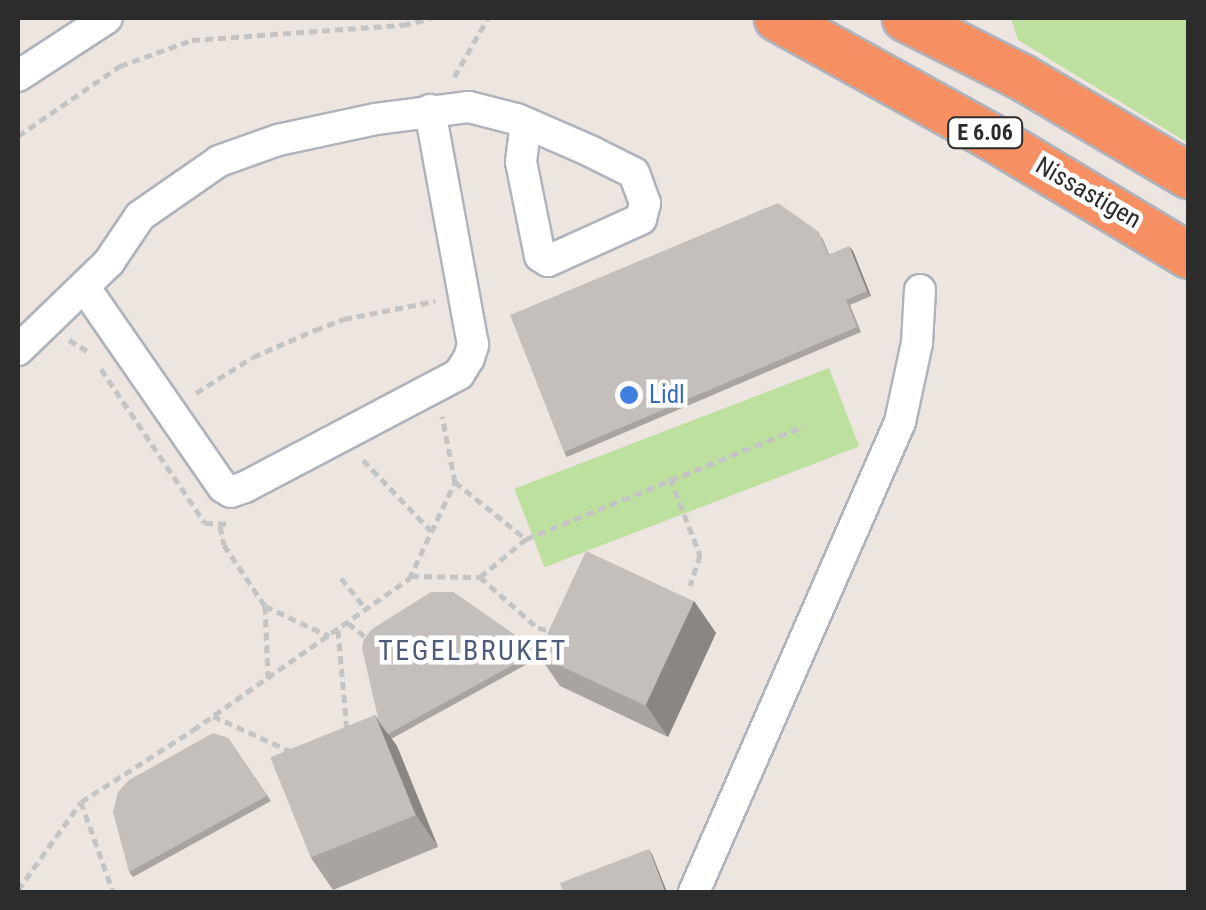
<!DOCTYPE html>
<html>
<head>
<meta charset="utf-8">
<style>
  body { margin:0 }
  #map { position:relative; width:1206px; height:910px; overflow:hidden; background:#ede5df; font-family:"Roboto Condensed",sans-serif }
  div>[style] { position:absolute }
  .green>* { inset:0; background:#bde09f; transform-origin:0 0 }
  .path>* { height:5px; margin-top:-2.5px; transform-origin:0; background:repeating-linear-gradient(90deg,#c4c4c4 0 8px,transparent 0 13px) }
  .roads { filter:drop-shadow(2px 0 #afb3bb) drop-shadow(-2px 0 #afb3bb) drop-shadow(0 2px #afb3bb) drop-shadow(0 -2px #afb3bb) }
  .minor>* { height:30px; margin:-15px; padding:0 15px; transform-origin:15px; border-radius:15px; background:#fff }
  .highway>* { height:45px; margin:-22.5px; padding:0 22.5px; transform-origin:22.5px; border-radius:22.5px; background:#f68f61 }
  .wall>* { inset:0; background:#a9a4a1 }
  .shaded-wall>* { inset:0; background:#8a8683 }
  .building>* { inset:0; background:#c5bfbb; transform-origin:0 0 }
  .dots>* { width:28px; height:28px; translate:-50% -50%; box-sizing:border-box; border:5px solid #fff; border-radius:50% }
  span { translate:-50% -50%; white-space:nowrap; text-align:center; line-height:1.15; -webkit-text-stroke:9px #fff; paint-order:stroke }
  .shield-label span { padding:2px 8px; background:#fff; border:2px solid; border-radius:8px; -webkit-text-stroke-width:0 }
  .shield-label { font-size:22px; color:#2c2c2c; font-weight:700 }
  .street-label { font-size:25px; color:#2c2c2c }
  .shop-label { font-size:25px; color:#366cbe }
  .left { translate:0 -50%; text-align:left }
  .neighbourhood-label { font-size:28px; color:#4e5c7a; letter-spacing:2.5px }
  .frame { position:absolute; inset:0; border:20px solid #2c2c2c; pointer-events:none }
</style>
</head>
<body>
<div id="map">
  <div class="green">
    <div style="clip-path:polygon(1011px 18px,1188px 18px,1188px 143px,1018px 40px)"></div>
    <div style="left:829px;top:368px;width:84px;height:337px;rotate:69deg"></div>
  </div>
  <div class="path">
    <div style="left:454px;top:77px;width:68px;rotate:-60deg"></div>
    <div style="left:18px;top:136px;width:124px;rotate:-34.5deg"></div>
    <div style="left:120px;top:66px;width:77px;rotate:-19.9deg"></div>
    <div style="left:192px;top:40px;width:212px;rotate:-4.1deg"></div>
    <div style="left:403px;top:25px;width:29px;rotate:-14deg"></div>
    <div style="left:69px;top:340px;width:23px;rotate:31deg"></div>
    <div style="left:101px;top:369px;width:186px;rotate:56deg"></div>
    <div style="left:205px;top:523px;width:23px;rotate:2deg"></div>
    <div style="left:196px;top:393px;width:67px;rotate:-32.3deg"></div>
    <div style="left:253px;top:357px;width:68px;rotate:-23.5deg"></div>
    <div style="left:315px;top:330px;width:31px;rotate:-21deg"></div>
    <div style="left:344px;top:319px;width:93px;rotate:-11.2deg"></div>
    <div style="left:363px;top:460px;width:98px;rotate:46.2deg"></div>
    <div style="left:670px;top:478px;width:83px;rotate:68.7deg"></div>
    <div style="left:700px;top:555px;width:32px;rotate:108deg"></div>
    <div style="left:455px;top:482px;width:91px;rotate:38.8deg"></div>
    <div style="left:220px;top:526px;width:19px;rotate:78deg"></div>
    <div style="left:224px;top:545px;width:73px;rotate:56.1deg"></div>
    <div style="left:265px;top:606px;width:71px;rotate:25.1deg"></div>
    <div style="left:411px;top:576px;width:69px;rotate:0.8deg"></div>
    <div style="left:480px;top:577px;width:60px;rotate:-39.6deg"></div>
    <div style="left:526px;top:539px;width:300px;rotate:-22.1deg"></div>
    <div style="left:480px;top:577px;width:77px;rotate:41.3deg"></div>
    <div style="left:538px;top:628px;width:15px;rotate:11deg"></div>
    <div style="left:341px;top:578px;width:41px;rotate:50.9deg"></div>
    <div style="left:265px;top:606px;width:72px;rotate:87.6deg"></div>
    <div style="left:348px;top:623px;width:27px;rotate:39deg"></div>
    <div style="left:338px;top:630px;width:101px;rotate:84.9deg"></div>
    <div style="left:213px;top:716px;width:87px;rotate:24.5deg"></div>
    <div style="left:81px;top:802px;width:96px;rotate:70.4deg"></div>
    <div style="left:18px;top:890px;width:108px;rotate:-54.4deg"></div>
    <div style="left:81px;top:802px;width:133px;rotate:-32.7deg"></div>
    <div style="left:193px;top:730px;width:264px;rotate:-35deg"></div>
    <div style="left:409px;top:579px;width:107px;rotate:-64.6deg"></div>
    <div style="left:455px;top:482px;width:67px;rotate:-101.1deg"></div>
  </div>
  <div class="roads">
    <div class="minor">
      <div style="left:18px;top:76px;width:106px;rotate:-33.1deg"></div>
      <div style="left:85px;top:288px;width:242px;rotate:55.3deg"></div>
      <div style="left:223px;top:487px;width:9px;rotate:32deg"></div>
      <div style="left:231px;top:492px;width:15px;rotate:-20deg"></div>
      <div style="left:245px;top:487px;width:242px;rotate:-27.8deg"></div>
      <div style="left:459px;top:374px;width:19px;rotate:-58deg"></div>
      <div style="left:469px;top:358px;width:14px;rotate:-73deg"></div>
      <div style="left:473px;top:345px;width:239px;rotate:-100.4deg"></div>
      <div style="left:18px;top:350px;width:127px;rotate:-44deg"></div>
      <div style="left:109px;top:262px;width:55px;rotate:-56deg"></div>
      <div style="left:140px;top:216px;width:96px;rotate:-34.8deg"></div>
      <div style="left:219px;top:161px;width:63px;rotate:-19.6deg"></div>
      <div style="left:278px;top:140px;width:100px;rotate:-12.1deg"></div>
      <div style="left:376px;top:119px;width:94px;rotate:-7.4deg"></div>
      <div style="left:469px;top:107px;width:49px;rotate:14.3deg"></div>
      <div style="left:516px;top:119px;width:11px;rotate:22deg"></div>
      <div style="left:526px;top:123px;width:70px;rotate:23.6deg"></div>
      <div style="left:590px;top:151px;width:49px;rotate:26.6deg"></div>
      <div style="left:634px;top:173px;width:32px;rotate:70deg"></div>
      <div style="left:645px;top:203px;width:16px;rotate:104deg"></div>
      <div style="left:641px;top:219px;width:102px;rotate:155.7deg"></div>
      <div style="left:548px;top:261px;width:9px;rotate:-148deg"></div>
      <div style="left:540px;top:256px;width:96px;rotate:-101.4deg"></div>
      <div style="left:521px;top:162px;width:39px;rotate:-83deg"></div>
      <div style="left:694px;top:892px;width:513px;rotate:-66.33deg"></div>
      <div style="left:900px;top:422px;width:81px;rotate:-77.9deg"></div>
      <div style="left:917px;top:343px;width:53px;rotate:-86.8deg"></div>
    </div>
    <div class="highway">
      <div style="left:777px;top:18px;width:244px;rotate:29deg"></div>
      <div style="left:990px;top:136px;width:231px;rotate:31deg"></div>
      <div style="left:905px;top:18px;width:131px;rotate:26.8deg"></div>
      <div style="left:1022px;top:77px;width:193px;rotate:30.6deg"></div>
    </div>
  </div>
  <div class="wall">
    <div style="clip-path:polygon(822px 237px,829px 254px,853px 251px,871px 296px,850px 305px,861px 332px,567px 457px,564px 452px)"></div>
    <div style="clip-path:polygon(453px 592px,539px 652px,694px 601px,716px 633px,668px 737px,560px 686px,540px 657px,391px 739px,397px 746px,438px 847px,333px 890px,311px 858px,375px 715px,379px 722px)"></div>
    <div style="clip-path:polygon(228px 738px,271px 801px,133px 877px,129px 872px)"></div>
  </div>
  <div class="shaded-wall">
    <div style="clip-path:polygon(849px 246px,853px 251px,871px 296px,867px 291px)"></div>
    <div style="clip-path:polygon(694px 601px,716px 633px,668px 737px,646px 705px)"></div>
    <div style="clip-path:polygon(375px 715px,397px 746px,438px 847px,416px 815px)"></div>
    <div style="clip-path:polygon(649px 849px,652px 854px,667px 892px,665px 892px)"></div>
  </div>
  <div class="building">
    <div style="clip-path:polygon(778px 203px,819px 232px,828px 255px,849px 246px,867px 291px,846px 300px,857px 327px,564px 452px,510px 315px)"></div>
    <div style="left:586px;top:551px;width:119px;height:115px;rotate:25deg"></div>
    <div style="clip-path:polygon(431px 592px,453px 592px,538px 651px,388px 734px,379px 722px,362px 648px,364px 639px,372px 629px)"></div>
    <div style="left:375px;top:715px;width:108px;height:113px;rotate:68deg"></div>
    <div style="clip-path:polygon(213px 733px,228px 738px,267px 796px,129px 872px,113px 812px,118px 792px,129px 780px)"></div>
    <div style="clip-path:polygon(649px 849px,665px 892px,563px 892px,560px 883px)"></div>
  </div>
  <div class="dots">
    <div style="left:629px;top:395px;background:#3f7fe0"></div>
  </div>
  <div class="shield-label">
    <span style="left:985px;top:133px">E 6.06</span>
  </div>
  <div class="street-label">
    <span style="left:1088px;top:193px;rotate:30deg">Nissastigen</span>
  </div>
  <div class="shop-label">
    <span class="left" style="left:649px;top:395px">Lidl</span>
  </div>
  <div class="neighbourhood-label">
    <span style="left:473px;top:651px">TEGELBRUKET</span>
  </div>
  <div class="frame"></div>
</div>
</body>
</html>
